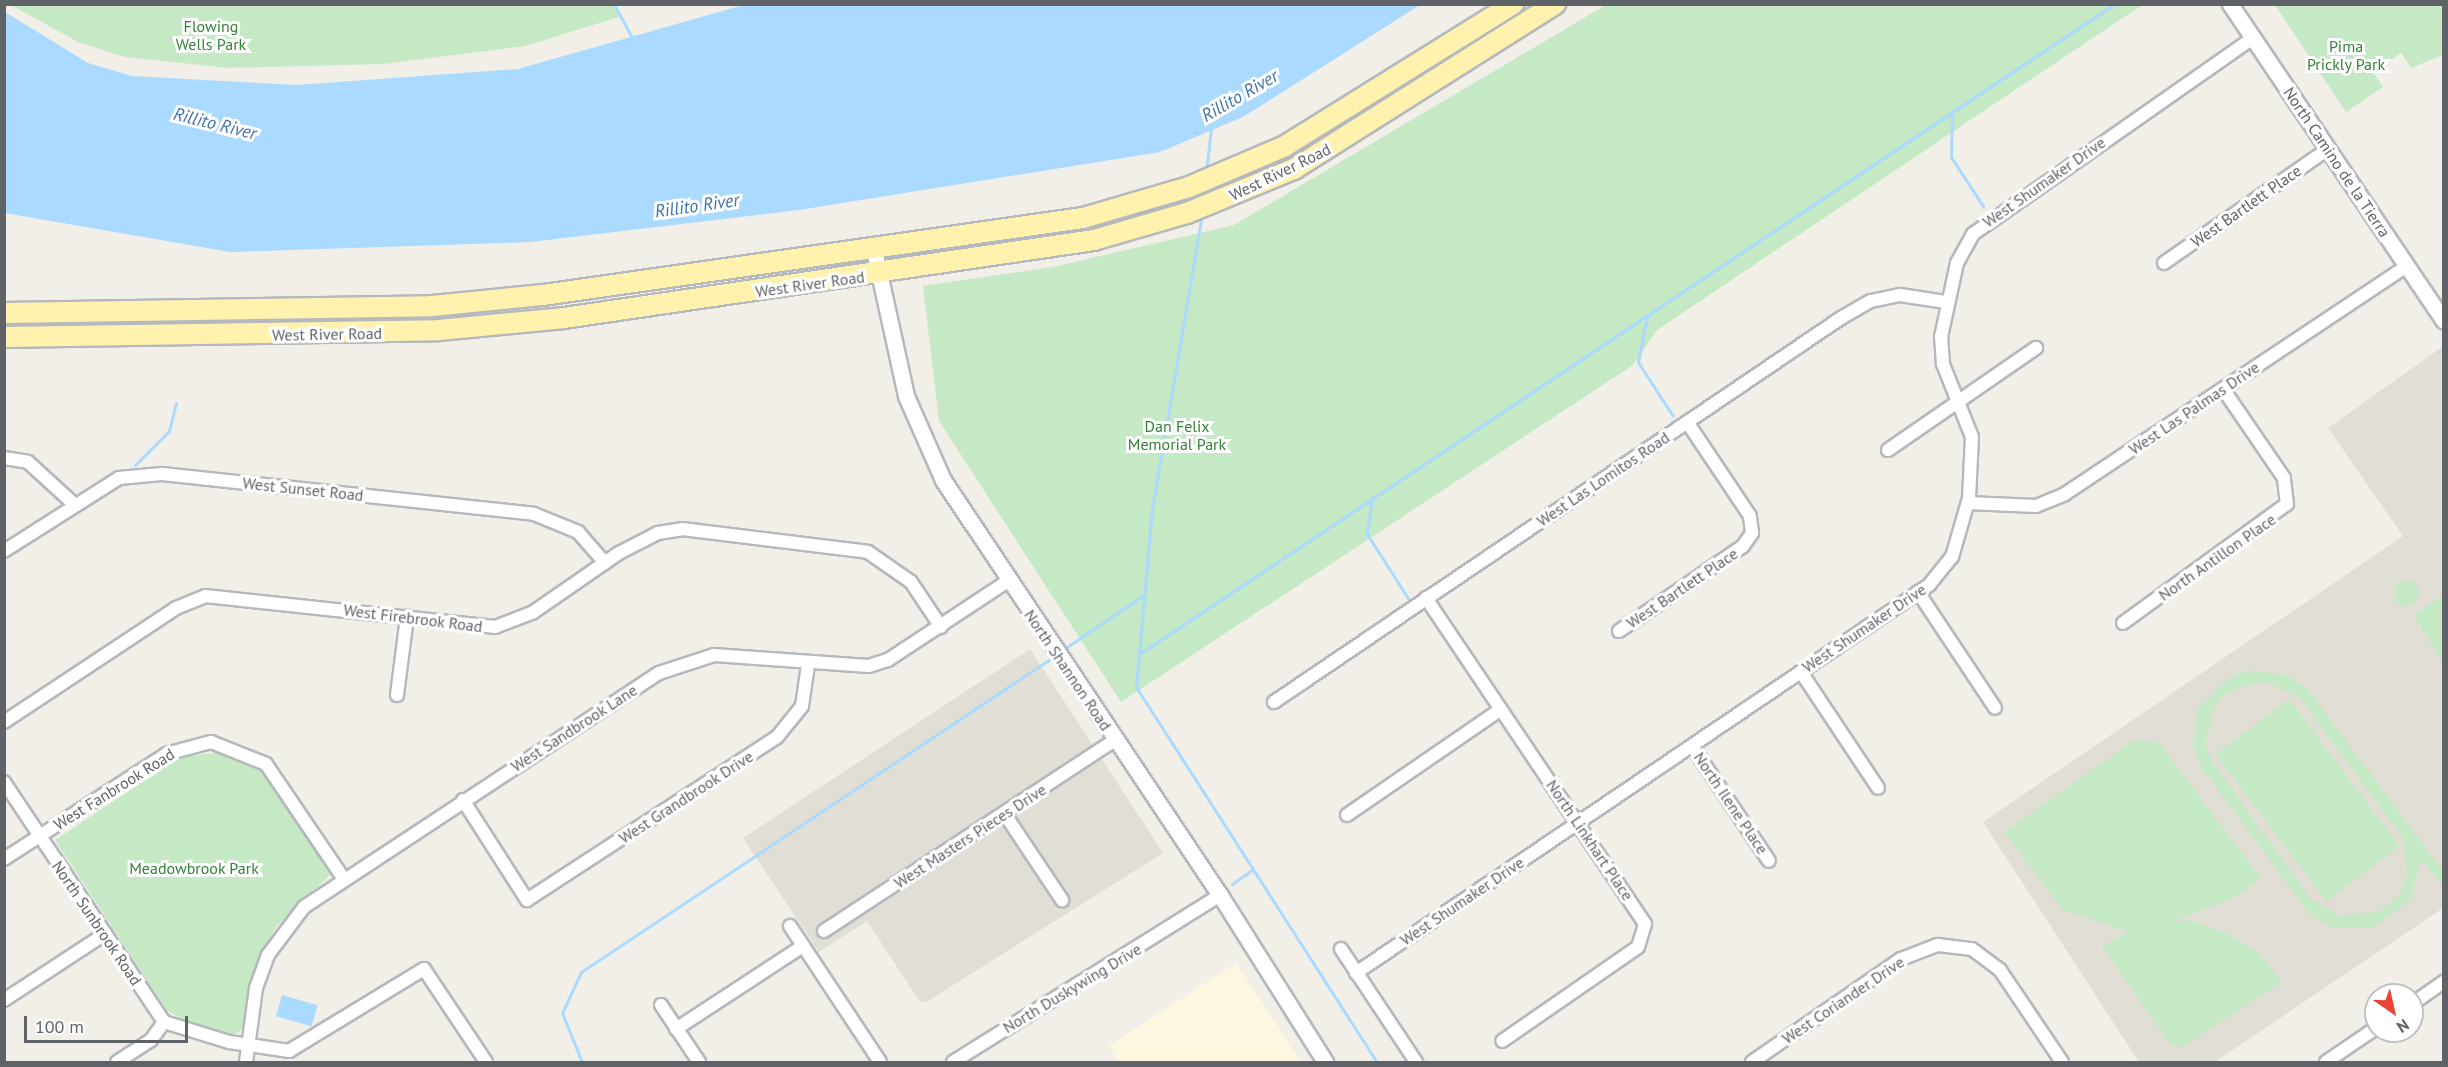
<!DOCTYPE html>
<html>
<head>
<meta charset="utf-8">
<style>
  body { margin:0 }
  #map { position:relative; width:2448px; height:1067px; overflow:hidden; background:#f1efe8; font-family:"PT Sans",sans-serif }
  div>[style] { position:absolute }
  .commercial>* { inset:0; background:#fef7e0 }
  .education>* { inset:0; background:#e1ded6 }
  .green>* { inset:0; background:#c5e8c5; transform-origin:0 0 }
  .round { border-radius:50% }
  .water>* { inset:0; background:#aadaff; transform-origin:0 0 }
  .stream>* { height:3px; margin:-1.5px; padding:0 1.5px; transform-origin:1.5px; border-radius:1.5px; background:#aadaff }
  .roads { filter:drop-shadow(2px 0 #b5b8bc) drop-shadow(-2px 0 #b5b8bc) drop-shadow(0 2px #b5b8bc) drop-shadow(0 -2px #b5b8bc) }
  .minor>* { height:12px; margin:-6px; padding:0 6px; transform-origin:6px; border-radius:6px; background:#fff }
  .tertiary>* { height:15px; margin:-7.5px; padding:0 7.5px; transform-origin:7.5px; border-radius:7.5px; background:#fff }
  .primary>* { height:20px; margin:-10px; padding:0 10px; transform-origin:10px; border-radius:10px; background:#fff2af }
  span { translate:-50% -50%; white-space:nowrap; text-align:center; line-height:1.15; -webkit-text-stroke:6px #fff; paint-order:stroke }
  .park-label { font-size:16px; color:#348238 }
  .street-label { font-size:16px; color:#5f6368 }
  .water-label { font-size:18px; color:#4174aa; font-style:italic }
  .frame { position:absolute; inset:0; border:6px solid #5f6368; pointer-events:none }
  .north { position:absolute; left:2364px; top:983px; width:60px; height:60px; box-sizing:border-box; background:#fff; border:2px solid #bfc1c3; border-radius:50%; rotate:146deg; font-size:16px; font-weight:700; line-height:24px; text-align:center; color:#5f6368 }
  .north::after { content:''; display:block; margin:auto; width:21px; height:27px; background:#ea4335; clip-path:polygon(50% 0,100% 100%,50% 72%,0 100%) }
  .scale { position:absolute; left:24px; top:1016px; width:164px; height:27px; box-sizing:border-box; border:3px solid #5f6368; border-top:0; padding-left:8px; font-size:18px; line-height:21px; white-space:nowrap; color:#5f6368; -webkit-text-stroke:4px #fff; paint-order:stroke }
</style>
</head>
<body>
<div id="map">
  <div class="commercial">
    <div style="clip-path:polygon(1236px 963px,1301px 1062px,1119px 1062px,1109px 1046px)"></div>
  </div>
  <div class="education">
    <div style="clip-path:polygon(2442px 347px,2443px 908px,2215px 1062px,2139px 1062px,1983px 822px,2403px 536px,2328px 428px)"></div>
    <div style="clip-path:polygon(1030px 649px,1163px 853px,928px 1001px,920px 1002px,867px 921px,819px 952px,743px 838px)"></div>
  </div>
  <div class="green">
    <div style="clip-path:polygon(614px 4px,622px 16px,525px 46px,383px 64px,229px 68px,125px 57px,78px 42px,11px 5px)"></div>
    <div style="clip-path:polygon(1606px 5px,2142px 5px,1657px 330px,1633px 365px,1121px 702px,939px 421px,923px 286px,1053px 267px,1234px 225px)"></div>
    <div style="clip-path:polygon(2275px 5px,2443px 5px,2443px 55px,2411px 68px,2401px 53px,2373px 72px,2383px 87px,2346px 112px)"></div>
    <div class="round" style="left:2393px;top:580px;width:26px;height:26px"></div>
    <div style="clip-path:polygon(2443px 595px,2443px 663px,2413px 615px)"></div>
    <div style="clip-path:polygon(evenodd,2251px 670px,2287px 676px,2307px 688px,2443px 871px,2443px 881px,2440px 884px,2422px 860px,2409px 901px,2374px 927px,2333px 928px,2311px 916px,2201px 767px,2193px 745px,2198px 709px,2230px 677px,2251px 670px,2263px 681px,2300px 698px,2402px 837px,2408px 874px,2399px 895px,2380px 911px,2341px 916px,2310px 898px,2212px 761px,2205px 743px,2215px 706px,2227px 692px,2263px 681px)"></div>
    <div style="left:2289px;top:699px;width:184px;height:92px;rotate:53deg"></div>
    <div style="clip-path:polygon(2136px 739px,2159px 743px,2261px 878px,2238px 896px,2169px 923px,2190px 920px,2228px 934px,2257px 951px,2282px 982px,2182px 1047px,2171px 1045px,2102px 946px,2129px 932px,2062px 909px,2004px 832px)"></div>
    <div style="clip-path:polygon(223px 752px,261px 768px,275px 783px,333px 872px,276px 927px,264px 948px,242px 1030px,230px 1036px,193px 1027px,167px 1010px,55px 840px,180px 757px)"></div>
  </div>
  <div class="water">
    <div style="clip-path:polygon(747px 4px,1420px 5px,1243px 117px,1160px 152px,799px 210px,530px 242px,230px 252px,5px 213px,5px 12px,88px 63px,132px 76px,297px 85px,518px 69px)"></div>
    <div style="left:282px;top:995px;width:37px;height:22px;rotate:16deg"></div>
  </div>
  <div class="stream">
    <div style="left:614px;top:4px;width:40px;rotate:62deg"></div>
    <div style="left:1952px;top:115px;width:42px;rotate:91.4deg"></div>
    <div style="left:1951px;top:157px;width:59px;rotate:56.9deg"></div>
    <div style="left:1206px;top:172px;width:44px;rotate:-83.5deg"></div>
    <div style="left:1202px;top:214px;width:299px;rotate:99.6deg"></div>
    <div style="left:1152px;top:509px;width:179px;rotate:95.1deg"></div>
    <div style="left:1136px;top:687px;width:446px;rotate:57.3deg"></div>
    <div style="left:1647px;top:316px;width:47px;rotate:101.1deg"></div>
    <div style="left:1638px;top:362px;width:64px;rotate:57.1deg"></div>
    <div style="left:135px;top:465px;width:48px;rotate:-45deg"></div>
    <div style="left:169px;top:431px;width:29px;rotate:-76deg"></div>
    <div style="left:1372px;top:497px;width:37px;rotate:98deg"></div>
    <div style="left:1367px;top:534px;width:78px;rotate:57.5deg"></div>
    <div style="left:1061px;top:651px;width:100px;rotate:-34deg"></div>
    <div style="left:1139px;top:654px;width:1172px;rotate:-33.69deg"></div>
    <div style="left:1232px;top:884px;width:24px;rotate:-35deg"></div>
    <div style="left:582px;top:1062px;width:53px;rotate:-112.2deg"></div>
    <div style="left:562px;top:1013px;width:45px;rotate:-65.1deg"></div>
    <div style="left:581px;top:972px;width:567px;rotate:-33.72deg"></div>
  </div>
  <div class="roads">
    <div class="minor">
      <div style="left:2164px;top:263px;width:200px;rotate:-34.8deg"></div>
      <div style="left:1888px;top:450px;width:180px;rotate:-34.6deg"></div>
      <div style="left:4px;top:458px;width:24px;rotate:9deg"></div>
      <div style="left:28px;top:462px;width:64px;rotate:42.5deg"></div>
      <div style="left:1968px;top:503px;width:68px;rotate:2.5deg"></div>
      <div style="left:2036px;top:506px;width:31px;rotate:-22deg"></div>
      <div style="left:2065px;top:494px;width:411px;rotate:-33.7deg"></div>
      <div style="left:4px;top:551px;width:136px;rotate:-32.4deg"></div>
      <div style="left:119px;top:478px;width:43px;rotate:-5.3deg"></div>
      <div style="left:162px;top:474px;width:374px;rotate:6.1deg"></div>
      <div style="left:534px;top:514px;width:48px;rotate:22.2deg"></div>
      <div style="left:578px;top:532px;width:41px;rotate:48.9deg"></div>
      <div style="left:1918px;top:592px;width:139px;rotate:56.4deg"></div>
      <div style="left:1426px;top:598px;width:393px;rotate:56.1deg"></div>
      <div style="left:1645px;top:924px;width:24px;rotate:107deg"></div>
      <div style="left:1638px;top:947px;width:165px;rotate:145.3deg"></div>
      <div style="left:2123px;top:623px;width:203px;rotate:-36deg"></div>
      <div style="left:2287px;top:504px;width:26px;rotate:-97deg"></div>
      <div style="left:2284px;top:478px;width:108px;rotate:-124.4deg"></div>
      <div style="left:1619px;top:631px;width:150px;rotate:-34.4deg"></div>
      <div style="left:1743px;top:546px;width:16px;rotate:-55deg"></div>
      <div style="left:1752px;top:533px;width:17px;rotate:-97deg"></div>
      <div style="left:1750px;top:516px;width:113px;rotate:-123.8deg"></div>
      <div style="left:1801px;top:672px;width:139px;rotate:56.4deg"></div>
      <div style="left:397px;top:695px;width:79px;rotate:-82.7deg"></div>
      <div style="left:1274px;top:702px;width:685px;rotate:-34.11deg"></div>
      <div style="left:1841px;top:318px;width:34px;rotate:-30deg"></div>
      <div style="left:1871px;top:301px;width:30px;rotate:-12deg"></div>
      <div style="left:1900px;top:295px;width:46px;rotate:8.8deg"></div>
      <div style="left:4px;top:722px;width:206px;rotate:-33.5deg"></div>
      <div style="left:176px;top:608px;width:31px;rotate:-22deg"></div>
      <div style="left:205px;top:596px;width:292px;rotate:6.1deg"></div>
      <div style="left:495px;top:627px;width:40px;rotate:-21deg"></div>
      <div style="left:532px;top:613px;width:106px;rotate:-34.6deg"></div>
      <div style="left:619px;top:553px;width:44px;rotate:-27.1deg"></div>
      <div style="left:658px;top:533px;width:24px;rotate:-9deg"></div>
      <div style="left:682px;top:529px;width:187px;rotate:7deg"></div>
      <div style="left:868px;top:552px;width:52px;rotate:34.9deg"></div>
      <div style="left:911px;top:582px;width:54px;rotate:56.3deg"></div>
      <div style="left:1692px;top:746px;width:138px;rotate:56.2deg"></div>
      <div style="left:4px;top:782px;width:288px;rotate:56.3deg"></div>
      <div style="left:164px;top:1022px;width:68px;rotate:17.1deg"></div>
      <div style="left:229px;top:1042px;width:61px;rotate:8.5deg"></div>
      <div style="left:289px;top:1051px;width:158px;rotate:-31.3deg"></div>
      <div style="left:424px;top:969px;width:112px;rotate:56.3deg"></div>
      <div style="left:463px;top:800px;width:119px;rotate:57.4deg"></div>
      <div style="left:527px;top:900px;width:298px;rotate:-33.1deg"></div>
      <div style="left:777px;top:737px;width:40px;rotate:-51deg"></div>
      <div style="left:802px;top:706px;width:41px;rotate:-81.7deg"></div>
      <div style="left:1004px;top:813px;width:105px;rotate:56.3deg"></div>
      <div style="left:1347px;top:815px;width:186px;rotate:-34.5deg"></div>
      <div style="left:4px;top:859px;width:193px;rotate:-32.9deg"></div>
      <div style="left:166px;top:754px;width:47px;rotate:-14.9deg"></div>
      <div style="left:211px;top:742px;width:59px;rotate:21.8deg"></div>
      <div style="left:266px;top:764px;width:139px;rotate:55.9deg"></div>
      <div style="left:790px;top:926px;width:163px;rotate:56.5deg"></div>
      <div style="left:824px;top:931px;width:348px;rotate:-33.3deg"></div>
      <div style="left:1341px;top:949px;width:136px;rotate:56.4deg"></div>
      <div style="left:1356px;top:973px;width:692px;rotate:-34.1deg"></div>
      <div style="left:1929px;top:585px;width:36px;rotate:-51deg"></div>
      <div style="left:1952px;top:557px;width:61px;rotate:-73.9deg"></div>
      <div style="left:1969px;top:498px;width:61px;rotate:-87.2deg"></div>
      <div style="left:1972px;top:437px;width:79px;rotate:-111.7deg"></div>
      <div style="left:1943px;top:364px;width:27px;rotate:-94deg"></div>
      <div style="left:1941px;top:337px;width:76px;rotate:-77.8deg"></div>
      <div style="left:1957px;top:263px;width:33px;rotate:-61deg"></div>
      <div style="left:1973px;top:234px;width:342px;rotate:-35deg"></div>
      <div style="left:4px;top:1000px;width:121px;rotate:-33.2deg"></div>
      <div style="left:2412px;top:1004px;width:39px;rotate:-35deg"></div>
      <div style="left:661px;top:1005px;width:69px;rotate:56.3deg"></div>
      <div style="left:676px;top:1029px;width:152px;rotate:-33.2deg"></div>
      <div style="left:117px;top:1062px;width:40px;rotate:-32.9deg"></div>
      <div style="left:151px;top:1040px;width:22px;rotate:-54deg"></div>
      <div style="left:246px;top:1062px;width:75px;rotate:-82.3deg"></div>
      <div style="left:256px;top:988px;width:35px;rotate:-70deg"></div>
      <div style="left:268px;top:955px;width:60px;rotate:-53.1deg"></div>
      <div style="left:304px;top:907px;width:425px;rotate:-33.4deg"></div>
      <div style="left:659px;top:673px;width:58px;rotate:-18.1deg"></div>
      <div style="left:714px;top:655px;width:155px;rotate:4.1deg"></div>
      <div style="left:869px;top:666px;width:20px;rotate:-18deg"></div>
      <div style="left:888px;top:660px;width:144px;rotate:-33.4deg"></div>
      <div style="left:953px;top:1062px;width:315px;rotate:-32deg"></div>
      <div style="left:1752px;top:1062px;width:181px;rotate:-34.7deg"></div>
      <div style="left:1901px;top:959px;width:40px;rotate:-21deg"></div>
      <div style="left:1938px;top:945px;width:34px;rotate:7deg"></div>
      <div style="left:1972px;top:949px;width:35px;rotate:37deg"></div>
      <div style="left:2000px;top:970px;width:111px;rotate:56deg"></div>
      <div style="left:2326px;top:1062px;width:60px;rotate:-34.2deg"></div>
    </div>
    <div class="tertiary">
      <div style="left:2230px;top:4px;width:382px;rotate:56deg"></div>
      <div style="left:874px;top:250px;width:149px;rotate:77.6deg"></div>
      <div style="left:906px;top:396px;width:92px;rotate:66.2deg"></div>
      <div style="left:943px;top:480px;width:499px;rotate:56.3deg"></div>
      <div style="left:1220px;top:895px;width:197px;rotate:57.8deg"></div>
    </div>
    <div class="primary">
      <div style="left:4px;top:313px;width:428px;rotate:-0.9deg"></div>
      <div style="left:432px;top:306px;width:112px;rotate:-5.7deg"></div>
      <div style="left:543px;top:295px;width:545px;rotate:-8.12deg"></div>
      <div style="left:1083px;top:218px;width:110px;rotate:-16.3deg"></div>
      <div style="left:1189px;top:187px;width:104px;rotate:-23.1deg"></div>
      <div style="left:1285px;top:146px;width:269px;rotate:-31.9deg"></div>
      <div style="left:4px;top:337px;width:435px;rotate:-0.9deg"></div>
      <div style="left:439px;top:330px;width:126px;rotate:-5.5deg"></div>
      <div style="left:564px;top:318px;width:536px;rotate:-8.37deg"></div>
      <div style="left:1094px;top:240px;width:97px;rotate:-16.2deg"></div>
      <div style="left:1187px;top:213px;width:116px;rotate:-22.4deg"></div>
      <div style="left:1294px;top:169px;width:309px;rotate:-32.3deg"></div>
    </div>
  </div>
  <div class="park-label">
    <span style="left:211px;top:35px">Flowing<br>Wells Park</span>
    <span style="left:2346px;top:55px">Pima<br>Prickly Park</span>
    <span style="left:1177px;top:435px">Dan Felix<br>Memorial Park</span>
    <span style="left:194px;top:868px">Meadowbrook Park</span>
  </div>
  <div class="street-label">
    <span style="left:2337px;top:162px;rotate:56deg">North Camino de la Tierra</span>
    <span style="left:1280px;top:172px;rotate:-26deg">West River Road</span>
    <span style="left:2044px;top:182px;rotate:-35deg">West Shumaker Drive</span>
    <span style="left:2246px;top:206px;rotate:-35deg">West Bartlett Place</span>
    <span style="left:810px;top:284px;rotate:-8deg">West River Road</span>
    <span style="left:327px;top:334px;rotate:-1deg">West River Road</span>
    <span style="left:2194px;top:408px;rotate:-34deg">West Las Palmas Drive</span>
    <span style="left:1603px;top:479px;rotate:-34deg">West Las Lomitos Road</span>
    <span style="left:303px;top:489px;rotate:6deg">West Sunset Road</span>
    <span style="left:2217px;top:557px;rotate:-35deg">North Antillon Place</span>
    <span style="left:1682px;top:588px;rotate:-34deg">West Bartlett Place</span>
    <span style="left:413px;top:618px;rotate:7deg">West Firebrook Road</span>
    <span style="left:1864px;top:628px;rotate:-34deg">West Shumaker Drive</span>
    <span style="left:1068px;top:670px;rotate:56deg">North Shannon Road</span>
    <span style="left:574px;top:728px;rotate:-33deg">West Sandbrook Lane</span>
    <span style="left:114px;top:789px;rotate:-32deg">West Fanbrook Road</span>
    <span style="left:686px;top:797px;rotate:-33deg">West Grandbrook Drive</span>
    <span style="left:1731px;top:803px;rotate:56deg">North Ilene Place</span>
    <span style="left:970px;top:836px;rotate:-33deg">West Masters Pieces Drive</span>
    <span style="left:1590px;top:840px;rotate:56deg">North Linkhart Place</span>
    <span style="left:1462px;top:901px;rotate:-34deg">West Shumaker Drive</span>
    <span style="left:97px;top:923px;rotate:56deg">North Sunbrook Road</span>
    <span style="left:1072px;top:988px;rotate:-31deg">North Duskywing Drive</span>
    <span style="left:1843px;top:1000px;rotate:-34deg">West Coriander Drive</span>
  </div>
  <div class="water-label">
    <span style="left:1240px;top:96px;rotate:-30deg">Rillito River</span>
    <span style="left:215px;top:124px;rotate:14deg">Rillito River</span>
    <span style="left:697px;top:206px;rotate:-8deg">Rillito River</span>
  </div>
  <div class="frame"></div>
  <div class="north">N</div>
  <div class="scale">100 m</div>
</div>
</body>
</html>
